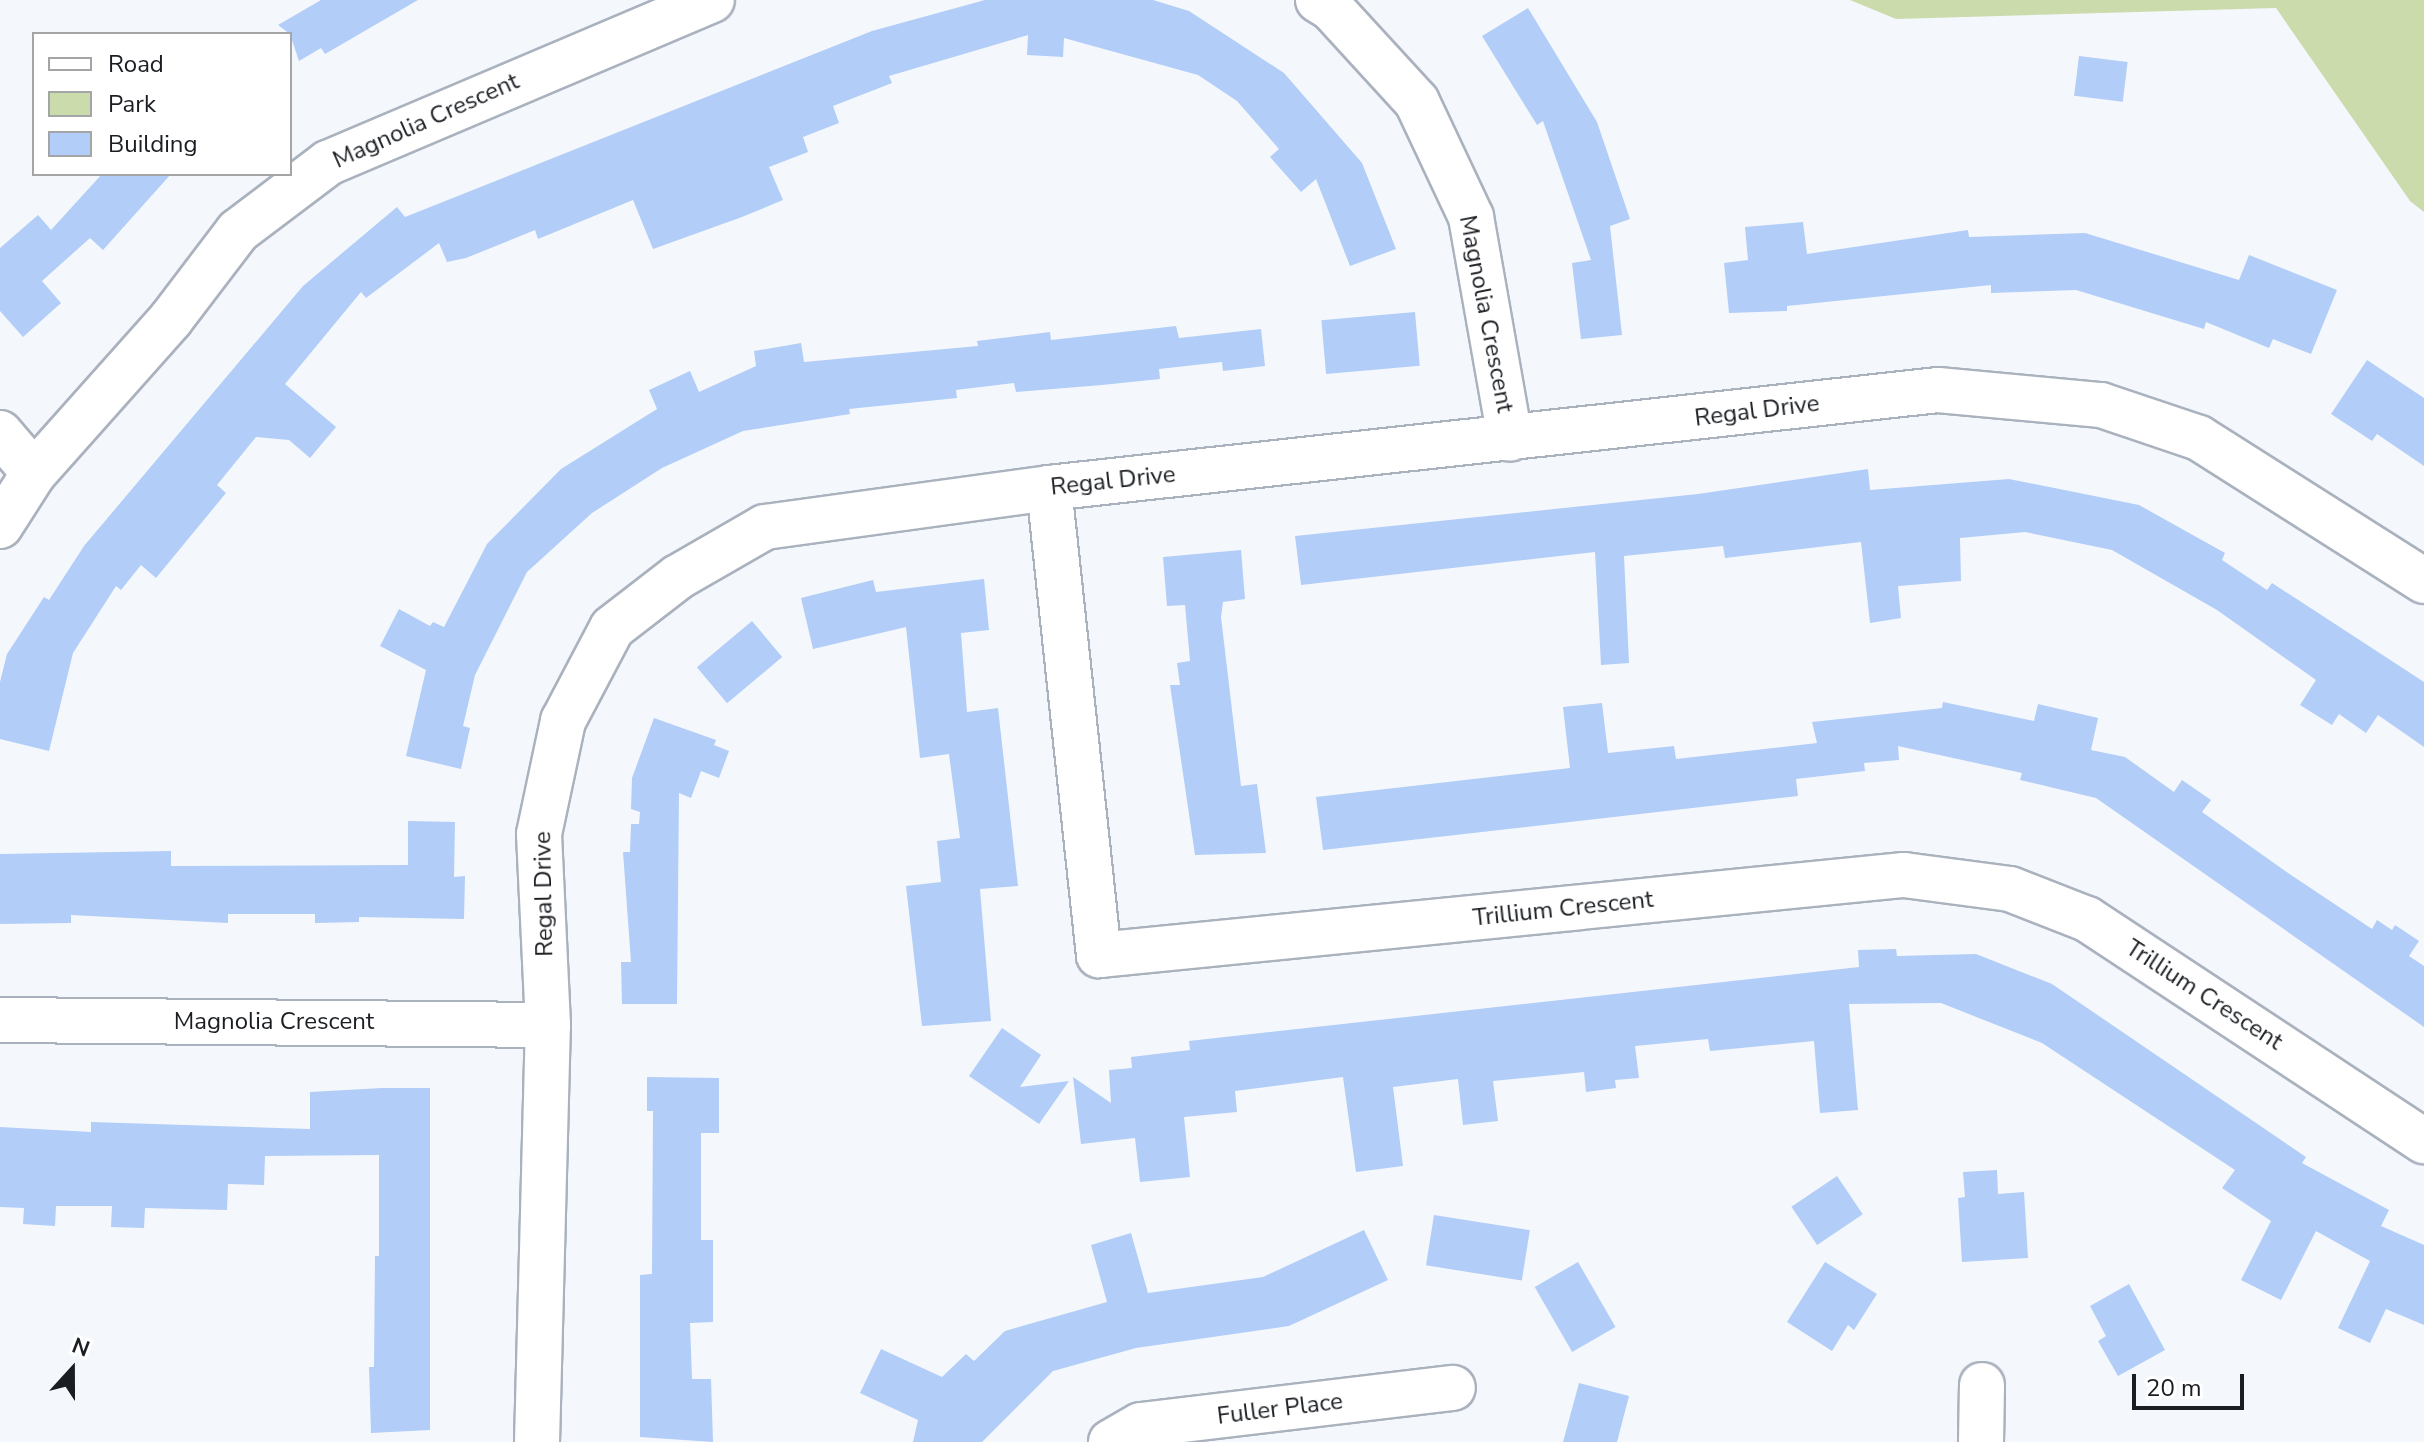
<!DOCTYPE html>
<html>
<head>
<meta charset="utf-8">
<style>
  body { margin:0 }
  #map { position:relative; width:2424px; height:1442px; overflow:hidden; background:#f4f8fd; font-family:"Nunito Sans",sans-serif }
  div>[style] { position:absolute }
  .green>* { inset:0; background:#ccdbac }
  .building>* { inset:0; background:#b2cdf7; transform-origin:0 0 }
  .roads { filter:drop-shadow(2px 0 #aab2be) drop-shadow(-2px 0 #aab2be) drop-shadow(0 2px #aab2be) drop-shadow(0 -2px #aab2be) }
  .minor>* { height:44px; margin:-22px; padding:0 22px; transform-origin:22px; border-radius:22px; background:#fff }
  span { translate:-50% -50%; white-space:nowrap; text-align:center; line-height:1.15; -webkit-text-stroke:8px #fff; paint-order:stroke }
  .street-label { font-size:24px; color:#1a1d22 }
  .legend { position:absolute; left:32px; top:32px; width:260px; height:144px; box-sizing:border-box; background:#fff; border:2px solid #a3a5a7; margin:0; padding:10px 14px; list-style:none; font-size:24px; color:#1a1d22 }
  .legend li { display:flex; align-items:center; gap:16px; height:40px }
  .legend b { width:40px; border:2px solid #a3a5a7 }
  .north { position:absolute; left:32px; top:1330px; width:80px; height:80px; -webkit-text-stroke:6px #fff; paint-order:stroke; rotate:21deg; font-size:22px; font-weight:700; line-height:32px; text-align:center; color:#1a1d22 }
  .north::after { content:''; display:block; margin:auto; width:28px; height:36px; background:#1a1d22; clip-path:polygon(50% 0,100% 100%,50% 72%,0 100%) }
  .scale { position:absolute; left:2132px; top:1374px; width:112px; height:36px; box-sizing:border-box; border:4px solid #1a1d22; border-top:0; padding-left:10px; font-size:24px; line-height:28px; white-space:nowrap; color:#1a1d22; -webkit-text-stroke:6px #fff; paint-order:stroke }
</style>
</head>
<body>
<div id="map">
  <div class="green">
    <div style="clip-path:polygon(1850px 0,2424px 0,2424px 212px,2410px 201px,2276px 8px,1896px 19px)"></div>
  </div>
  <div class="building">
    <div style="clip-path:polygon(321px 0,418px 0,325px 54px,321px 48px,299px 61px,290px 34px,278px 25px)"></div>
    <div style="clip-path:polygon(985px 0,1153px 0,1189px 11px,1284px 73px,1362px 163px,1396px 249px,1350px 266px,1316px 179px,1301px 192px,1270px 157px,1279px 149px,1237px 101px,1198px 75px,1064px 38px,1063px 57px,1027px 55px,1028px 35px,889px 76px,892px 83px,833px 106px,839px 123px,803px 137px,808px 152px,769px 167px,783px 200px,742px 217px,653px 249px,633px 200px,538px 239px,535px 230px,466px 258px,447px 262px,439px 243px,366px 298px,361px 292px,285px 384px,336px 427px,310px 458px,289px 440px,256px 437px,217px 485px,226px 493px,156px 578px,141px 565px,121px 590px,116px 586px,73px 653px,49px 751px,0 739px,0 682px,7px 654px,44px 597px,49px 600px,84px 546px,303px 286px,397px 207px,405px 217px,872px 31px)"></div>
    <div style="clip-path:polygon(1528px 8px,1597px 122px,1630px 219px,1610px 226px,1622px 335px,1581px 339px,1572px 263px,1591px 260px,1543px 121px,1537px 125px,1482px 36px)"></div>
    <div style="left:2079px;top:56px;width:49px;height:40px;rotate:7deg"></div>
    <div style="clip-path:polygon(102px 174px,171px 174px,103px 250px,90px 238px,42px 281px,61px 303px,23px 337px,0 311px,0 248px,38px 215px,51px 230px)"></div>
    <div style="clip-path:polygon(1803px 222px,1807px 254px,1968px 230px,1969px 237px,2085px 233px,2239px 280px,2249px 255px,2337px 290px,2311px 354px,2273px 339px,2269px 348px,2206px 322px,2204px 329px,2076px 290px,1991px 293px,1991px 285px,1787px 306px,1787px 311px,1729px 313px,1724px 263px,1748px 260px,1745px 227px)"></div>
    <div style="left:1415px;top:312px;width:54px;height:94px;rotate:85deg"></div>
    <div style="clip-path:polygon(1176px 326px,1179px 338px,1261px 329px,1265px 366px,1223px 371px,1222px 362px,1159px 369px,1160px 379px,1102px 385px,1016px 392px,1014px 383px,956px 390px,957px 398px,849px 409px,850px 414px,743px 431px,662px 468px,592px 513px,527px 572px,475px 675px,463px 726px,470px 728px,461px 769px,406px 756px,426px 670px,380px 646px,399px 609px,430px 626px,433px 622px,444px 627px,487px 544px,561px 469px,657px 409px,649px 390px,690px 371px,699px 392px,756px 366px,754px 351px,801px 343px,804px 362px,978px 346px,977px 341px,1050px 332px,1051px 340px)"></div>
    <div style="clip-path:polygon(2367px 360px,2424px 398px,2424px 466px,2377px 434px,2372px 441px,2331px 414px)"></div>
    <div style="clip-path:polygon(1868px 469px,1870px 490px,2009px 479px,2139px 505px,2225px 553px,2222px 560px,2267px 590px,2272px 583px,2424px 682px,2424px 747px,2378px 715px,2366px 733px,2339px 714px,2332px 725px,2300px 705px,2316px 680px,2217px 610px,2112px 550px,2025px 532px,1960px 538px,1961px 581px,1898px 586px,1901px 618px,1870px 623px,1861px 542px,1725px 558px,1723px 546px,1624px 556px,1629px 663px,1601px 665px,1595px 552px,1301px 585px,1295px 536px,1698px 494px)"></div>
    <div style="clip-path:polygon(1241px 550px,1245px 599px,1223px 602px,1221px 617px,1241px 786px,1257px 784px,1266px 853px,1195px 855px,1170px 685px,1180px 685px,1177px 663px,1190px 661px,1185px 605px,1167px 606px,1163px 557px)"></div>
    <div style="clip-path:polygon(984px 579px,989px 630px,961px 633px,967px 712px,998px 708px,1018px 886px,980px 889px,991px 1021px,922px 1026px,906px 886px,941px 882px,937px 841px,960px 838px,949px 754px,920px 758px,906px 627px,813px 649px,801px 598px,873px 580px,876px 592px)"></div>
    <div style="left:752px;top:621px;width:47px;height:72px;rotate:50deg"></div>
    <div style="clip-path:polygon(1943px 702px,2034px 721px,2038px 704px,2098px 718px,2091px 750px,2125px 757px,2174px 792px,2182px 780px,2211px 800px,2202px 812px,2291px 875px,2372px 929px,2377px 920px,2392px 930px,2395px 925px,2419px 941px,2409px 956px,2424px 966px,2424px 1027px,2096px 798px,2020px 780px,2022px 773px,1898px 746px,1899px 760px,1864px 763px,1865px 771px,1796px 779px,1798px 796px,1323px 850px,1316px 797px,1570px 768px,1563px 707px,1602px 703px,1608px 753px,1674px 746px,1676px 759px,1817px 743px,1812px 722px,1942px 708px)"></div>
    <div style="clip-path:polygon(654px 718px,716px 740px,714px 745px,729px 751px,719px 778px,701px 771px,691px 798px,679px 793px,677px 1004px,622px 1004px,621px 962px,631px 962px,623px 852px,630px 852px,631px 824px,639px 824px,640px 812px,631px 809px,632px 778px)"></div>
    <div style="clip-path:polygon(408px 821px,455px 822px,454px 877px,465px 876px,464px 919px,359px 917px,359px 922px,315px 923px,315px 914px,228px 914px,228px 923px,71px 915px,71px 923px,0 924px,0 854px,171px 851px,171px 866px,408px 865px)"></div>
    <div style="clip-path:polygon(1896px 949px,1897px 956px,1976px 954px,2052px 984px,2306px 1157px,2302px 1163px,2389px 1210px,2381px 1226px,2424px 1245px,2424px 1325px,2386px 1309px,2370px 1343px,2338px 1328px,2370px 1261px,2316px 1231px,2281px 1300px,2241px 1280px,2271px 1221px,2222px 1188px,2235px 1170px,2042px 1043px,1941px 1003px,1849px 1004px,1858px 1110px,1820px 1113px,1814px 1041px,1710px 1051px,1708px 1039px,1635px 1046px,1639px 1078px,1615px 1080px,1616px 1088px,1586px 1092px,1584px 1072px,1493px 1081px,1498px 1121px,1463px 1125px,1458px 1079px,1393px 1087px,1403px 1166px,1356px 1172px,1343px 1077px,1235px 1091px,1237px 1112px,1184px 1117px,1190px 1177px,1140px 1182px,1135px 1138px,1081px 1144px,1073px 1077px,1111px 1103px,1109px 1070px,1132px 1068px,1131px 1057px,1190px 1050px,1189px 1041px,1859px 967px,1858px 950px)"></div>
    <div style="clip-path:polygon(1002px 1028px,1041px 1055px,1020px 1087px,1069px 1081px,1039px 1124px,969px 1076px)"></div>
    <div style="clip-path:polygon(647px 1077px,719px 1078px,719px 1133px,701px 1133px,701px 1240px,713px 1240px,713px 1322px,690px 1323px,692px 1379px,711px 1379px,713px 1442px,640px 1437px,640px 1275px,652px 1274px,653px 1111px,647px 1111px)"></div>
    <div style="clip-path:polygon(382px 1088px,430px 1088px,430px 1430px,371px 1433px,369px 1367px,374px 1367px,375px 1256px,379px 1256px,379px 1155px,265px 1156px,264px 1185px,228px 1184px,227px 1210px,145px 1208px,144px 1228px,111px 1227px,112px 1206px,56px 1206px,55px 1226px,23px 1224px,24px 1208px,0 1207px,0 1127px,91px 1132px,91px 1122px,310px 1129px,310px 1092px)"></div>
    <div style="clip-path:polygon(1997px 1170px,1998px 1194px,2024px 1192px,2028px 1258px,1962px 1262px,1958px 1198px,1965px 1197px,1963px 1172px)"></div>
    <div style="left:1837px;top:1176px;width:46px;height:55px;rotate:56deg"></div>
    <div style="left:1434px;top:1215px;width:97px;height:51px;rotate:9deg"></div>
    <div style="clip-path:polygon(1364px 1230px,1388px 1280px,1289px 1326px,1136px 1348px,1053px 1371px,982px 1442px,913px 1442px,918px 1420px,860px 1393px,881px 1349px,942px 1377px,966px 1354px,974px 1361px,1005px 1331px,1107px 1302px,1091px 1245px,1131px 1233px,1148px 1293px,1263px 1277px)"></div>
    <div style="left:1578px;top:1262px;width:75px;height:50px;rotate:60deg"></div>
    <div style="clip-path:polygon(1825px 1262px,1877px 1294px,1854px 1330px,1848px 1325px,1832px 1351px,1787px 1322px)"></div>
    <div style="clip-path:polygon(2129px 1284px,2165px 1350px,2118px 1376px,2098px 1341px,2106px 1336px,2090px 1306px)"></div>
    <div style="clip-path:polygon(1579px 1383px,1629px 1396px,1617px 1442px,1563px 1442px)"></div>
  </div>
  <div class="roads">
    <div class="minor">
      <div style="left:1318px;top:0;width:15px;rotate:32deg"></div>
      <div style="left:1331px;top:8px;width:127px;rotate:47.5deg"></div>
      <div style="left:1417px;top:102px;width:127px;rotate:64.8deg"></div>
      <div style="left:1471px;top:217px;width:225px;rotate:80deg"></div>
      <div style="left:0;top:433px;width:52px;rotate:49.6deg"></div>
      <div style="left:1049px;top:488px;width:470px;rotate:83.9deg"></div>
      <div style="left:1099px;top:955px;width:809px;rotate:-5.68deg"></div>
      <div style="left:1904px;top:875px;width:107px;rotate:7.5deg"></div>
      <div style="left:2010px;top:889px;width:83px;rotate:21.3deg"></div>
      <div style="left:2087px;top:919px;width:404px;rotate:33.4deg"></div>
      <div style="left:0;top:526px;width:63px;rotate:-57.3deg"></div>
      <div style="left:34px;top:473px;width:206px;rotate:-48.3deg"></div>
      <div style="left:171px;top:319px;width:111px;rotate:-52.7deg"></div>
      <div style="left:238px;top:231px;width:113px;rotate:-37.1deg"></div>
      <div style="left:328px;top:163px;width:417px;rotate:-23deg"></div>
      <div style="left:0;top:1020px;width:548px;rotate:0.52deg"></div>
      <div style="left:537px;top:1442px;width:417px;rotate:-88.5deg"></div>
      <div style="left:548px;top:1025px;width:191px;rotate:-92.7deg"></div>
      <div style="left:539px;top:834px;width:116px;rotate:-78deg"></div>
      <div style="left:563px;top:721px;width:105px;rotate:-62.2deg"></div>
      <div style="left:612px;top:628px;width:83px;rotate:-37.7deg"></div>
      <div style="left:678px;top:577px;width:100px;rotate:-29.9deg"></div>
      <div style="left:765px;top:527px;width:287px;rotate:-7.8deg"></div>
      <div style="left:1049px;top:488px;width:894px;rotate:-6.29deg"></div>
      <div style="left:1938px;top:390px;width:164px;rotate:5.3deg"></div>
      <div style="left:2101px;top:405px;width:103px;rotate:18.6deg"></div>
      <div style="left:2199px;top:438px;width:267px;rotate:32.4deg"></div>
      <div style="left:1111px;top:1442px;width:34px;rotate:-30deg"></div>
      <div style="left:1141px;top:1425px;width:314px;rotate:-6.8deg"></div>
      <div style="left:1981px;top:1442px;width:57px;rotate:-89deg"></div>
    </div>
  </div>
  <div class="street-label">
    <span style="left:426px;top:121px;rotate:-24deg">Magnolia Crescent</span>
    <span style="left:1486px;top:314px;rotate:79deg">Magnolia Crescent</span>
    <span style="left:1757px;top:411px;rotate:-7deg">Regal Drive</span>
    <span style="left:1113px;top:481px;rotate:-6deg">Regal Drive</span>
    <span style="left:544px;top:894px;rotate:-91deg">Regal Drive</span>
    <span style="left:1563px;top:909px;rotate:-6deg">Trillium Crescent</span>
    <span style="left:2204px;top:995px;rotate:33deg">Trillium Crescent</span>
    <span style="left:274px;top:1022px">Magnolia Crescent</span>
    <span style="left:1280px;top:1409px;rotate:-7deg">Fuller Place</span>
  </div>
  <ul class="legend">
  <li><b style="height:10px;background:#fff"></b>Road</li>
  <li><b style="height:22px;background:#ccdbac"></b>Park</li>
  <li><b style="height:22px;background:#b2cdf7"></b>Building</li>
  </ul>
  <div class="north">N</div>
  <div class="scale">20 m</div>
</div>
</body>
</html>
